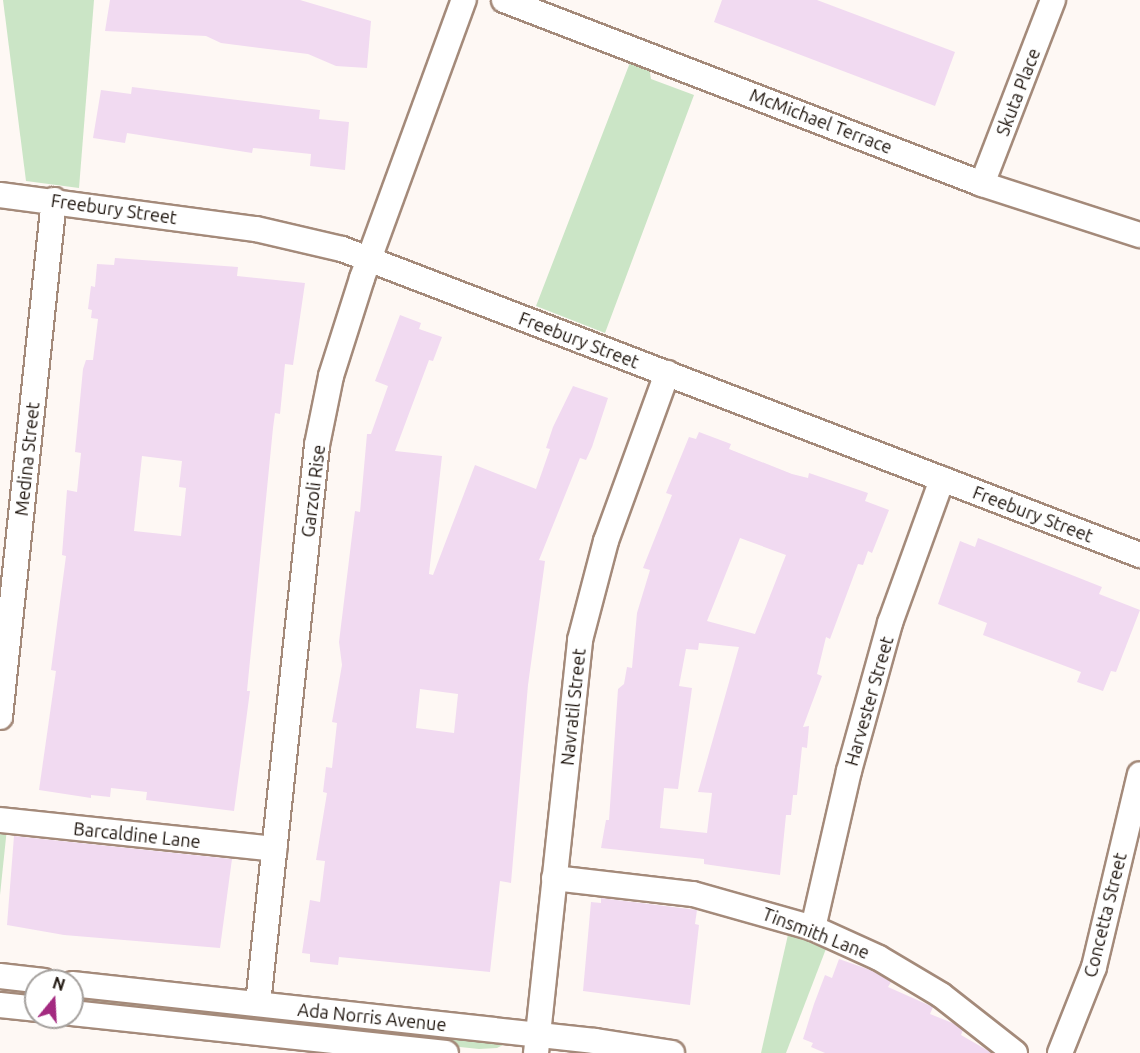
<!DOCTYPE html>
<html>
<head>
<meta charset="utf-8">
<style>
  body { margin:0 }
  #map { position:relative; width:1140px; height:1053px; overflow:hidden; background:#fef8f4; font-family:Ubuntu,sans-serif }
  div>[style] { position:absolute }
  .green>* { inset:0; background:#cbe5c6 }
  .building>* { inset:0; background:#f1daf1 }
  .roads { filter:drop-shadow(2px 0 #a48a7a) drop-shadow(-2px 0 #a48a7a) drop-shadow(0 2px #a48a7a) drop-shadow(0 -2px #a48a7a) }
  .minor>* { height:24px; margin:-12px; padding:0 12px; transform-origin:12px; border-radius:12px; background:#fff }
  span { translate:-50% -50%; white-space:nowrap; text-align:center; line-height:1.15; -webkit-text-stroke:4.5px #fff; paint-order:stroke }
  .street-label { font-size:18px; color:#1d140d }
  .north { position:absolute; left:24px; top:969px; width:60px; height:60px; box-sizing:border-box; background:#fff; border:2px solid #a5a19e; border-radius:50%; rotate:18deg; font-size:16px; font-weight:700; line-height:24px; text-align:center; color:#1d140d }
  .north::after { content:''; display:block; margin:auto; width:21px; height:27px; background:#a32a80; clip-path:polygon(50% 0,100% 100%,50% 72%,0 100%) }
</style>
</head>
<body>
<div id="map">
  <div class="green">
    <div style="clip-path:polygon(3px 0,94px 0,79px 188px,26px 181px)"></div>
    <div style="clip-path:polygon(631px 60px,649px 67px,651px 79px,694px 95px,605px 333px,536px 306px)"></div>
    <div style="clip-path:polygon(0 827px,7px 828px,0 895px)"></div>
    <div style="clip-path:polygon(790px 926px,829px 941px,786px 1053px,761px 1053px)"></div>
    <div style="clip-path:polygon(72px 992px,507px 1043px,497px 1048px,479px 1049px,72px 1006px)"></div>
  </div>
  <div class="building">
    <div style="clip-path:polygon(110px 0,300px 0,371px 21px,367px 68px,336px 66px,308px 54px,221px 43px,206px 36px,105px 31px)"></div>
    <div style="clip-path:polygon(722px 0,817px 0,955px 52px,935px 106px,714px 22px)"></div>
    <div style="clip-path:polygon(132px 87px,320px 110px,319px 119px,349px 122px,345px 170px,310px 166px,311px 154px,253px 148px,252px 153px,127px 133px,125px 143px,93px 138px,101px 90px,131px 94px)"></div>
    <div style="clip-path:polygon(evenodd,115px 258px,238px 267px,237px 276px,305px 283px,293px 365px,285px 364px,280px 414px,275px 413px,273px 428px,247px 691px,250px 691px,234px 811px,146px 800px,147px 792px,111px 788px,110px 797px,91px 795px,91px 798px,39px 790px,56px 671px,51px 670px,66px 556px,62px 555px,67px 490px,77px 492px,81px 453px,75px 452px,83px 369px,86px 360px,93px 360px,98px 319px,91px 318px,92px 310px,88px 309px,91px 286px,95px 287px,97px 264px,114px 265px,115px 258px,142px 456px,182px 461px,179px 487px,186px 488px,181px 536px,134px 531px,142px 456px)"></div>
    <div style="clip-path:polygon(evenodd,400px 315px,421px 323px,419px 329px,442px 337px,433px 361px,429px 360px,395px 451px,442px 456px,429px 574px,433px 575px,475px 465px,536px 489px,550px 449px,546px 448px,553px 427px,573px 386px,608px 398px,592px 447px,586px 460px,580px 458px,539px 560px,545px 561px,528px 685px,511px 883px,500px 881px,490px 972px,339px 957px,338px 965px,310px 962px,310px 954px,302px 953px,310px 900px,320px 902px,325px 861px,316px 860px,327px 793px,323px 792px,326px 767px,332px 768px,337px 723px,332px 722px,342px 665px,339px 642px,355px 511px,360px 512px,367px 434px,371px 434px,388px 386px,375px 381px,400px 315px,420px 689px,458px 694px,454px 733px,416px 728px,420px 689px)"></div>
    <div style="clip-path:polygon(evenodd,699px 432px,731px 444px,729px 449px,792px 474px,808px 478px,809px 473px,868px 493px,865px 501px,889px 510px,872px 553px,868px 551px,863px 565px,858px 564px,830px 639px,826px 637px,817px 674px,822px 676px,803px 727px,809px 726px,807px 748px,802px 747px,797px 795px,793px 795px,791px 815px,786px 815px,780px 875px,704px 864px,704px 859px,601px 848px,606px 820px,609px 820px,618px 689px,624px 684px,627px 667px,632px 668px,637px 613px,650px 570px,643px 568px,672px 495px,666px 493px,689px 437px,696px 439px,699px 432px,740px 538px,786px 555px,755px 634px,707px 621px,740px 538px,699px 432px,699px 643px,739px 647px,698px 792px,712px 793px,707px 833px,660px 828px,664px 788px,678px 789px,692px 688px,679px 686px,686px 649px,698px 650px,699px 643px)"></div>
    <div style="clip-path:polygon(978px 538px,1102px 587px,1099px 594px,1140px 610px,1116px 672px,1111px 671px,1103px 691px,1077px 682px,1081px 672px,983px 635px,987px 623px,938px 604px,960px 541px,975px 547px)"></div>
    <div style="clip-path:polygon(14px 836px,232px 859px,220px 948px,64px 935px,7px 925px)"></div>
    <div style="clip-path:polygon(601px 898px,697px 910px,695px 924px,699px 925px,690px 1005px,583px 991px,591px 902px,601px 903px)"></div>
    <div style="clip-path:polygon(839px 959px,873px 971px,891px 982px,888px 987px,933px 1007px,930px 1014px,955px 1024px,963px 1030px,961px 1035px,992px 1053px,825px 1053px,811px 1047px,813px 1043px,803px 1039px,814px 1004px,825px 975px,832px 978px)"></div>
  </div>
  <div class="roads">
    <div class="minor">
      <div style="left:504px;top:0;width:512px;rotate:21.05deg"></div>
      <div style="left:982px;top:184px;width:166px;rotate:17.9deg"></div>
      <div style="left:982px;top:184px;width:197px;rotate:-68.9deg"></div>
      <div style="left:0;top:195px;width:258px;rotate:7.6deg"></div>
      <div style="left:256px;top:229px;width:88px;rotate:13.1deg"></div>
      <div style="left:342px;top:249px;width:855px;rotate:20.98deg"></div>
      <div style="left:0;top:717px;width:520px;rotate:-84.04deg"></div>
      <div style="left:0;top:820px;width:276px;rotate:6deg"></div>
      <div style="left:554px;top:878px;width:140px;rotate:6.6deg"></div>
      <div style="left:693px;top:894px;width:125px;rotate:15.8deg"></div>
      <div style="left:813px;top:928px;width:72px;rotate:24.4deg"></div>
      <div style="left:879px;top:958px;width:72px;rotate:30.8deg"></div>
      <div style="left:941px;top:995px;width:94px;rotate:38.1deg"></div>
      <div style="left:813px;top:928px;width:161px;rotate:-77.1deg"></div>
      <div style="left:849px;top:771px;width:154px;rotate:-74.5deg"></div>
      <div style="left:890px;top:623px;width:153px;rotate:-70.1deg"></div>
      <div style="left:0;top:976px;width:44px;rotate:6.5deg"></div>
      <div style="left:72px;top:984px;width:526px;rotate:6.22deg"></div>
      <div style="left:595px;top:1041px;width:78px;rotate:8.9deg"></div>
      <div style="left:258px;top:1004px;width:562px;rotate:-83.97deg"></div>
      <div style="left:317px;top:445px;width:70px;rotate:-78.5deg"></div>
      <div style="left:331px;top:376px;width:103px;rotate:-72.4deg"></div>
      <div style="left:362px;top:278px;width:296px;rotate:-69.9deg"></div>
      <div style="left:0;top:1005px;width:36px;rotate:6deg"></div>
      <div style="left:72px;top:1013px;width:376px;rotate:6.1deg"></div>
      <div style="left:536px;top:1053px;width:415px;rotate:-83.9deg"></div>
      <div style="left:580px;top:640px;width:102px;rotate:-75.3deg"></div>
      <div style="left:606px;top:541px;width:179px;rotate:-70deg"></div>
      <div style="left:1060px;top:1053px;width:92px;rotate:-68.4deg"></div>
      <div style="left:1094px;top:967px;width:198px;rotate:-76.6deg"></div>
    </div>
  </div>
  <div class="street-label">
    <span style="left:1018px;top:92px;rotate:-69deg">Skuta Place</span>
    <span style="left:821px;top:121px;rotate:21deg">McMichael Terrace</span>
    <span style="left:114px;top:209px;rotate:8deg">Freebury Street</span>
    <span style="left:579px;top:340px;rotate:21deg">Freebury Street</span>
    <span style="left:27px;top:459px;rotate:-84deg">Medina Street</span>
    <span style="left:313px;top:491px;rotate:-83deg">Garzoli Rise</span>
    <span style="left:1033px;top:514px;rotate:21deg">Freebury Street</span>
    <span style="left:869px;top:701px;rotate:-74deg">Harvester Street</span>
    <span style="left:573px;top:707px;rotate:-84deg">Navratil Street</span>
    <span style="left:137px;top:835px;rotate:6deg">Barcaldine Lane</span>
    <span style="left:1105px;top:915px;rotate:-76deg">Concetta Street</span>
    <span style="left:816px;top:933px;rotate:21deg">Tinsmith Lane</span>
    <span style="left:372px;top:1017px;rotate:6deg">Ada Norris Avenue</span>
  </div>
  <div class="north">N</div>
</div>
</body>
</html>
